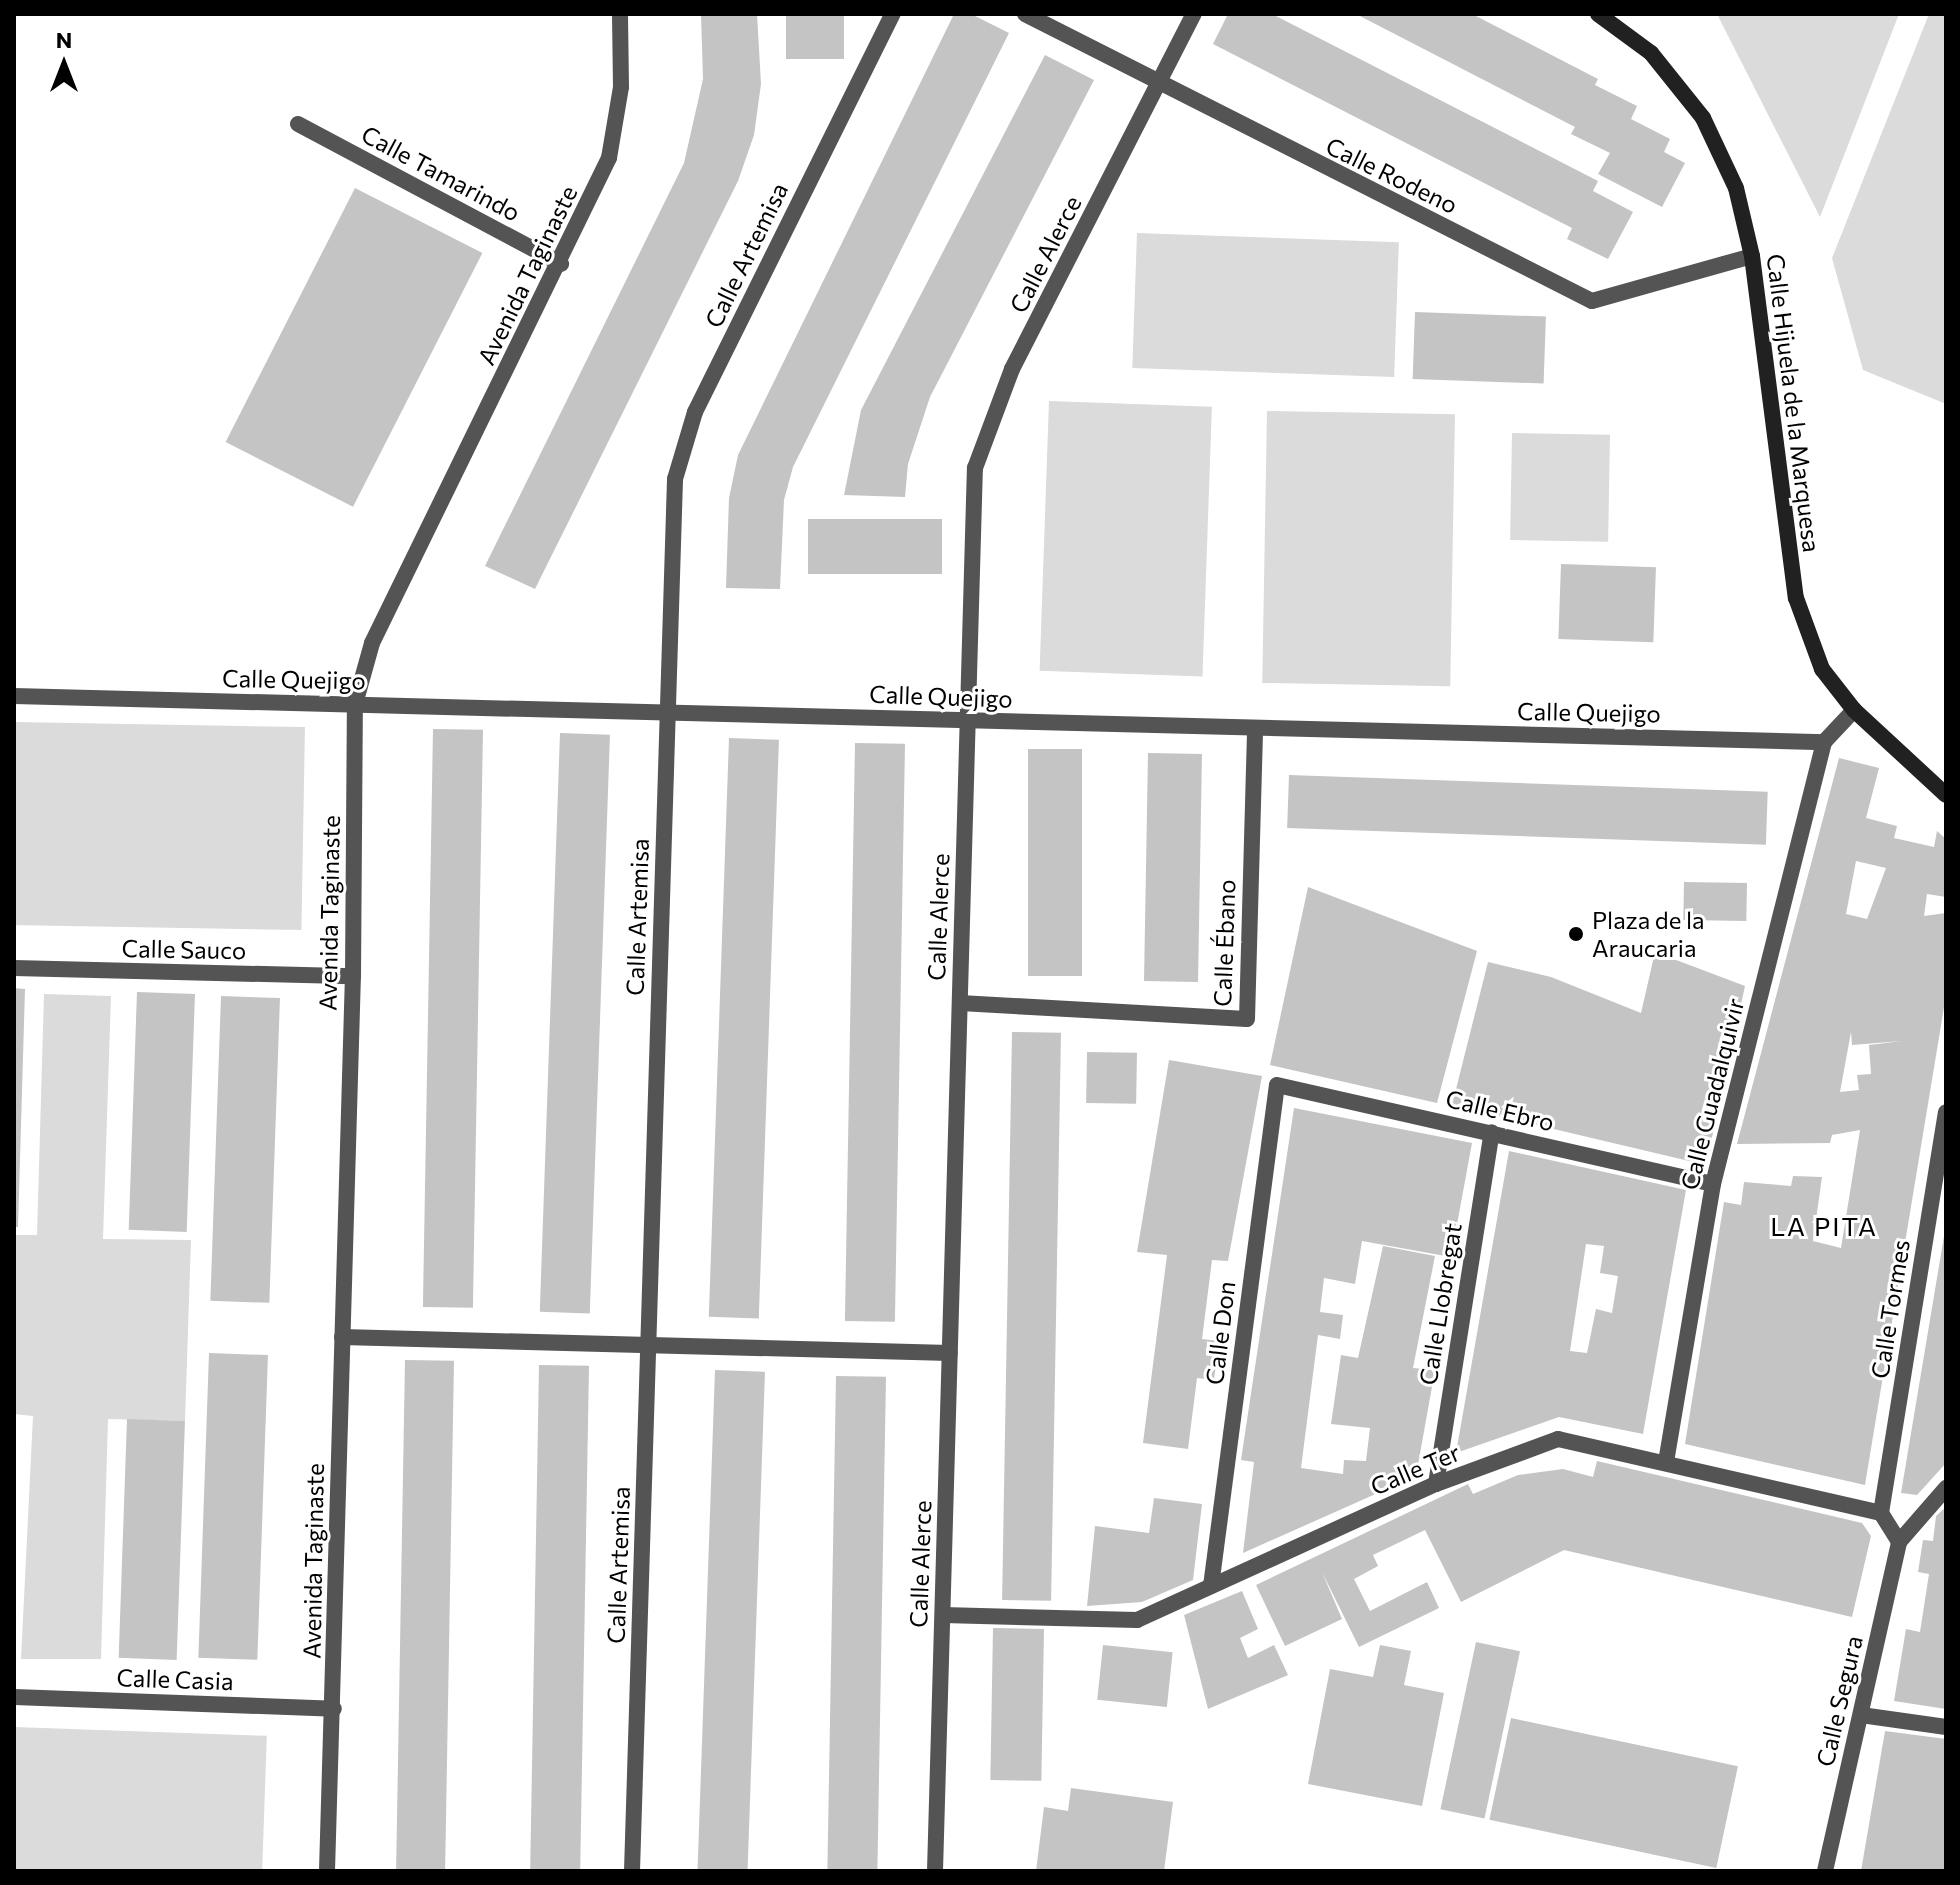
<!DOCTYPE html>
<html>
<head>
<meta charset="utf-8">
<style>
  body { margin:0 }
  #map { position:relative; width:1960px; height:1885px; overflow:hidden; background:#fff; font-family:Commissioner,sans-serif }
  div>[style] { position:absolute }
  .green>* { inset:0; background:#dbdbdb; transform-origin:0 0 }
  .building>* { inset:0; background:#c4c4c4; transform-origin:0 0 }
  .street>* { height:16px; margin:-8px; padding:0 8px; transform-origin:8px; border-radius:8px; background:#545454 }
  .secondary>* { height:16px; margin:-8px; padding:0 8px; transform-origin:8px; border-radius:8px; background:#212121 }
  .dots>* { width:22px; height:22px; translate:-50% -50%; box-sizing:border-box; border:4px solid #fff; border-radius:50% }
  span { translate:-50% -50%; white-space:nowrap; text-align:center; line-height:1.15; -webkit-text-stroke:6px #fff; paint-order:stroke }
  .street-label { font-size:24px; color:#000 }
  .poi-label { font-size:24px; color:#000 }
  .left { translate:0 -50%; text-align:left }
  .neighbourhood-label { font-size:26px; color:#000; letter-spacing:2px }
  .frame { position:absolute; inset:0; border:16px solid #000; pointer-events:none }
  .north { position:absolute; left:24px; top:24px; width:80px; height:80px; -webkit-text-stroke:6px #fff; paint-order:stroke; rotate:0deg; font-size:22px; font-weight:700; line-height:32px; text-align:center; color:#000 }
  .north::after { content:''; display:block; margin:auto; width:28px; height:36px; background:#000; clip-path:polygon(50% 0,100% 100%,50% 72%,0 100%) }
</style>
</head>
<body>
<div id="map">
  <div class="green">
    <div style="clip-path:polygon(1717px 14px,1899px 14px,1820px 217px)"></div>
    <div style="clip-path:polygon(1929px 14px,1946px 14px,1946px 404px,1863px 370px,1832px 258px)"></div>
    <div style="left:1137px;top:233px;width:262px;height:135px;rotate:2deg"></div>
    <div style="left:1049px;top:401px;width:163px;height:270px;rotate:2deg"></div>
    <div style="left:1267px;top:411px;width:188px;height:272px;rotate:1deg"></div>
    <div style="left:1512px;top:433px;width:98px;height:107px;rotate:1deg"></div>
    <div style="left:14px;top:722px;width:291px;height:203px;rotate:1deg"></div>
    <div style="clip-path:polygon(44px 994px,111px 996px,103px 1239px,191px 1240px,185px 1421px,108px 1419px,101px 1659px,21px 1659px,33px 1416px,14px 1414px,14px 1235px,37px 1235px)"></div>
    <div style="left:14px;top:1727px;width:253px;height:144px;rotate:2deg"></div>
  </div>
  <div class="building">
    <div style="clip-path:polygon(701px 14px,757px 14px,761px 84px,754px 135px,738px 181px,535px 589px,485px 566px,684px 163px,703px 79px)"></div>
    <div style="left:786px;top:14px;width:58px;height:45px"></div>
    <div style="clip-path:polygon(954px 14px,971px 14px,1009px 33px,793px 467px,784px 500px,780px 589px,726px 588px,729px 498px,738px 455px)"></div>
    <div style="clip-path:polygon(1228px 14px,1272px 14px,1598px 181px,1593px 191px,1633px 212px,1608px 259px,1567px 239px,1572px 228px,1213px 44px)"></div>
    <div style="clip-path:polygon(1356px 14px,1472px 14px,1598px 79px,1595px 85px,1637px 106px,1631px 119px,1670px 139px,1664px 152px,1685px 163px,1662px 207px,1598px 174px,1610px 153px,1571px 134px,1575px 127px)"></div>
    <div style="clip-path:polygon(1045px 55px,1094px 80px,930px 397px,908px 464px,905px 497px,844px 495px,861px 410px)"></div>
    <div style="left:355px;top:188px;width:143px;height:285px;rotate:27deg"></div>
    <div style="left:1415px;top:312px;width:131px;height:67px;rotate:2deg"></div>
    <div style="left:808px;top:519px;width:134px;height:55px"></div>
    <div style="left:1561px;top:564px;width:95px;height:75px;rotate:2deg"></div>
    <div style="left:433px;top:729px;width:50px;height:578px;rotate:1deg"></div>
    <div style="left:560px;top:733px;width:50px;height:579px;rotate:2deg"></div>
    <div style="left:729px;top:738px;width:50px;height:579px;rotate:2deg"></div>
    <div style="left:855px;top:743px;width:50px;height:578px;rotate:1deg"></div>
    <div style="left:1028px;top:749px;width:54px;height:227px"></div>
    <div style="left:1148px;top:753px;width:54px;height:228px;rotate:1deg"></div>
    <div style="clip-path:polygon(evenodd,1839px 758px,1879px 768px,1866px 818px,1897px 826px,1894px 838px,1934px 847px,1937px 831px,1946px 839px,1946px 897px,1927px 894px,1924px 916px,1946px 913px,1946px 995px,1865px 1485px,1685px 1444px,1724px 1202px,1741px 1205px,1744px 1182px,1791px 1186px,1793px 1176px,1822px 1177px,1813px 1241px,1841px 1248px,1860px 1130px,1832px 1135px,1830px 1143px,1737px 1144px,1839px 758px,1856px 861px,1886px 868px,1867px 919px,1846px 914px,1856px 861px,1839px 758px,1851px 1032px,1852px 1045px,1902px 1041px,1869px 1045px,1871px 1074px,1857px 1075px,1859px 1090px,1840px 1092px,1851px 1032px)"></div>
    <div style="left:1289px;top:775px;width:479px;height:53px;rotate:2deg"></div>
    <div style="left:1684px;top:882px;width:63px;height:38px;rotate:1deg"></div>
    <div style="clip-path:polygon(1308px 887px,1477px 951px,1437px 1103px,1270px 1065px)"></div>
    <div style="clip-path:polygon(1655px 952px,1745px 986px,1706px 1165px,1452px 1105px,1488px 962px,1551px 977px,1641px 1013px)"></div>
    <div style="clip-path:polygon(14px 988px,25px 989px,18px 1227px,14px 1227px)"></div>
    <div style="left:137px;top:992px;width:58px;height:238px;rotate:2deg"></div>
    <div style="left:221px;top:996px;width:59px;height:305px;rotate:2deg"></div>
    <div style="left:1012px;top:1032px;width:49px;height:568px;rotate:1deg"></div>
    <div style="left:1087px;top:1052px;width:50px;height:51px;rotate:1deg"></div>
    <div style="clip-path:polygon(1169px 1060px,1262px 1076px,1228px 1261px,1212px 1260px,1202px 1339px,1219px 1341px,1214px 1380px,1197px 1378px,1188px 1449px,1143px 1443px,1167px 1255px,1137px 1252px)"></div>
    <div style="clip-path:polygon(1294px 1108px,1472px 1143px,1451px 1257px,1362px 1241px,1355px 1284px,1324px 1278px,1320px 1312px,1343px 1315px,1340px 1339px,1318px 1335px,1301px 1468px,1343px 1474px,1344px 1460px,1366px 1461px,1370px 1428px,1331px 1424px,1341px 1355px,1358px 1358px,1383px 1246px,1435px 1256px,1413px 1368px,1435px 1370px,1416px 1476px,1243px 1553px,1254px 1462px,1241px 1460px)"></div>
    <div style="clip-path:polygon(evenodd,1509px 1151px,1686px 1190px,1643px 1434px,1559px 1417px,1456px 1453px,1509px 1151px,1586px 1244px,1604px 1246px,1600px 1273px,1618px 1276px,1612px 1313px,1596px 1309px,1587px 1353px,1570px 1351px,1586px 1244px)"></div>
    <div style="clip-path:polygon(1944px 1236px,1946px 1463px,1917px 1495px,1901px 1493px)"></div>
    <div style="left:209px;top:1353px;width:59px;height:305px;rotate:2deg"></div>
    <div style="left:405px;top:1360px;width:49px;height:511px;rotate:1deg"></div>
    <div style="left:539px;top:1365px;width:50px;height:506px;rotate:1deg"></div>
    <div style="left:715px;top:1370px;width:50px;height:501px;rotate:2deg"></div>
    <div style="left:836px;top:1376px;width:50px;height:495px;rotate:1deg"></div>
    <div style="left:127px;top:1419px;width:58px;height:239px;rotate:2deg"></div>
    <div style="clip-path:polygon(1597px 1461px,1862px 1523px,1871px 1536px,1852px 1617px,1564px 1550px,1461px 1602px,1425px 1530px,1373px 1555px,1378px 1566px,1354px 1579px,1370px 1611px,1427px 1582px,1439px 1608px,1359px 1647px,1322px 1572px,1342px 1619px,1285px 1646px,1256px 1585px,1468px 1484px,1473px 1494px,1518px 1475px,1563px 1469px,1593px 1477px)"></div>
    <div style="clip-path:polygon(1154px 1498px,1202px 1504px,1193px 1580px,1142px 1602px,1087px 1606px,1095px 1526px,1149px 1533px)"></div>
    <div style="clip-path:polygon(1946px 1507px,1946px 1709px,1894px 1701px,1906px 1629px,1920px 1632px,1929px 1574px,1918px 1572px,1923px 1540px,1933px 1541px,1936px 1516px)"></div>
    <div style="clip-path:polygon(1242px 1591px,1258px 1629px,1240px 1638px,1248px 1658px,1274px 1645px,1288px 1675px,1208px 1709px,1184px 1615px)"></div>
    <div style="left:993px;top:1628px;width:51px;height:152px;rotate:1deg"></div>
    <div style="left:1476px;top:1642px;width:45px;height:171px;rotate:12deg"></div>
    <div style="left:1103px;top:1645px;width:70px;height:55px;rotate:6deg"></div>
    <div style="clip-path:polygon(1380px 1645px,1411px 1651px,1404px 1685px,1444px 1693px,1422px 1806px,1308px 1784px,1330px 1669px,1373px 1677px)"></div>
    <div style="left:1511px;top:1718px;width:232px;height:104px;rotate:12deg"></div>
    <div style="clip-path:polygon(1885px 1731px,1946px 1739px,1946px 1871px,1861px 1871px)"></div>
    <div style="clip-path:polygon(1071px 1788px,1173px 1802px,1164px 1871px,1036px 1871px,1044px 1807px,1068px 1811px)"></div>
  </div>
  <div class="street">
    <div style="left:1025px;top:14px;width:635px;rotate:26.85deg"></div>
    <div style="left:1592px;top:301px;width:166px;rotate:-15.7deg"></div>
    <div style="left:298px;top:124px;width:298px;rotate:28deg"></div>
    <div style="left:14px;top:696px;width:1811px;rotate:1.46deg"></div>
    <div style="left:1824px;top:742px;width:44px;rotate:-46.8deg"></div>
    <div style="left:14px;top:968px;width:339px;rotate:1.4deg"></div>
    <div style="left:960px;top:1003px;width:287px;rotate:3.2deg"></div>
    <div style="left:1247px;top:1019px;width:290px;rotate:-88.4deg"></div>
    <div style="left:342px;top:1337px;width:608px;rotate:1.51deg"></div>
    <div style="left:1666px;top:1462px;width:282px;rotate:-80.4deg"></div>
    <div style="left:1713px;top:1184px;width:456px;rotate:-75.9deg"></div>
    <div style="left:1436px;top:1484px;width:356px;rotate:-81deg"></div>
    <div style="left:1881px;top:1513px;width:406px;rotate:-80.8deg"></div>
    <div style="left:1211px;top:1586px;width:505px;rotate:-82.5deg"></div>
    <div style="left:1277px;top:1085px;width:447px;rotate:12.8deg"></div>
    <div style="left:943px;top:1615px;width:194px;rotate:1.5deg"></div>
    <div style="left:1137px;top:1620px;width:328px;rotate:-24.5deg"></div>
    <div style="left:1436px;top:1484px;width:130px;rotate:-20.2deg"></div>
    <div style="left:1558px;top:1439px;width:331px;rotate:12.9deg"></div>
    <div style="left:1881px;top:1513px;width:34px;rotate:58deg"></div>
    <div style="left:14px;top:1697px;width:320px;rotate:2.1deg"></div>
    <div style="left:1861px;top:1715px;width:86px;rotate:8deg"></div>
    <div style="left:327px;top:1871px;width:895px;rotate:-88.34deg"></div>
    <div style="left:353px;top:976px;width:272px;rotate:-89.6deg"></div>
    <div style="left:355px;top:704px;width:63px;rotate:-74.4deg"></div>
    <div style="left:372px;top:643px;width:540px;rotate:-63.96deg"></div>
    <div style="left:609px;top:158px;width:72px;rotate:-80.4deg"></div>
    <div style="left:621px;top:87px;width:73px;rotate:-90.8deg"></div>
    <div style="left:632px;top:1871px;width:1393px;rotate:-88.23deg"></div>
    <div style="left:675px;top:479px;width:70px;rotate:-73.4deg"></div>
    <div style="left:695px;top:412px;width:445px;rotate:-63.6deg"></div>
    <div style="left:935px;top:1871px;width:1404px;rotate:-88.37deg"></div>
    <div style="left:975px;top:468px;width:106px;rotate:-69.5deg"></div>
    <div style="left:1012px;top:369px;width:399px;rotate:-62.9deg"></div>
    <div style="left:1825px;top:1871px;width:337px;rotate:-77.3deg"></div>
    <div style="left:1899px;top:1542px;width:72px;rotate:-49deg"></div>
  </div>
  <div class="secondary">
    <div style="left:1598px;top:14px;width:66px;rotate:36.3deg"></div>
    <div style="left:1651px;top:53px;width:83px;rotate:51.3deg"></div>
    <div style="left:1703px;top:118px;width:77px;rotate:64.8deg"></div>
    <div style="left:1736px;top:188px;width:70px;rotate:76.8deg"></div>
    <div style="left:1752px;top:256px;width:345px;rotate:82.7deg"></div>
    <div style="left:1796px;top:598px;width:76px;rotate:69.9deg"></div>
    <div style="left:1822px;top:669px;width:52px;rotate:52deg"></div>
    <div style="left:1854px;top:710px;width:125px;rotate:42.7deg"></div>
  </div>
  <div class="dots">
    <div style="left:1576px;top:934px;background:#000"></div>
  </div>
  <div class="street-label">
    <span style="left:441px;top:173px;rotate:28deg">Calle Tamarindo</span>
    <span style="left:1392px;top:175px;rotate:26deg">Calle Rodeno</span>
    <span style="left:1045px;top:254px;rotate:-63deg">Calle Alerce</span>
    <span style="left:746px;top:255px;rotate:-64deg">Calle Artemisa</span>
    <span style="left:527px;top:275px;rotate:-64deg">Avenida Taginaste</span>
    <span style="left:1794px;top:403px;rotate:83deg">Calle Hijuela de la Marquesa</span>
    <span style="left:294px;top:679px;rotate:1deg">Calle Quejigo</span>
    <span style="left:941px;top:696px;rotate:2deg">Calle Quejigo</span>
    <span style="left:1589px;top:712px;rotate:1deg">Calle Quejigo</span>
    <span style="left:329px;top:913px;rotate:-89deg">Avenida Taginaste</span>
    <span style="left:637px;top:917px;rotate:-88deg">Calle Artemisa</span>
    <span style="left:938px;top:917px;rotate:-88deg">Calle Alerce</span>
    <span style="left:1224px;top:943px;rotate:-88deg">Calle Ébano</span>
    <span style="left:184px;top:949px;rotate:1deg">Calle Sauco</span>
    <span style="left:1712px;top:1094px;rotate:-76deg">Calle Guadalquivir</span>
    <span style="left:1500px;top:1110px;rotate:13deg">Calle Ebro</span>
    <span style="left:1440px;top:1304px;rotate:-81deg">Calle Llobregat</span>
    <span style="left:1890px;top:1309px;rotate:-81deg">Calle Tormes</span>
    <span style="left:1220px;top:1333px;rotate:-83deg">Calle Don</span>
    <span style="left:1415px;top:1469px;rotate:-23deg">Calle Ter</span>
    <span style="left:313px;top:1561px;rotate:-89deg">Avenida Taginaste</span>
    <span style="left:920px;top:1564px;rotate:-88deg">Calle Alerce</span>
    <span style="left:618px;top:1565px;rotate:-88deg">Calle Artemisa</span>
    <span style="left:175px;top:1679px;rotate:2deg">Calle Casia</span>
    <span style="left:1839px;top:1701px;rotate:-77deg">Calle Segura</span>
  </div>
  <div class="poi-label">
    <span class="left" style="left:1592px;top:934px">Plaza de la<br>Araucaria</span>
  </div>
  <div class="neighbourhood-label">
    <span style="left:1824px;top:1226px">LA PITA</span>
  </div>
  <div class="frame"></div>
  <div class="north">N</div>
</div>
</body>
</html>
